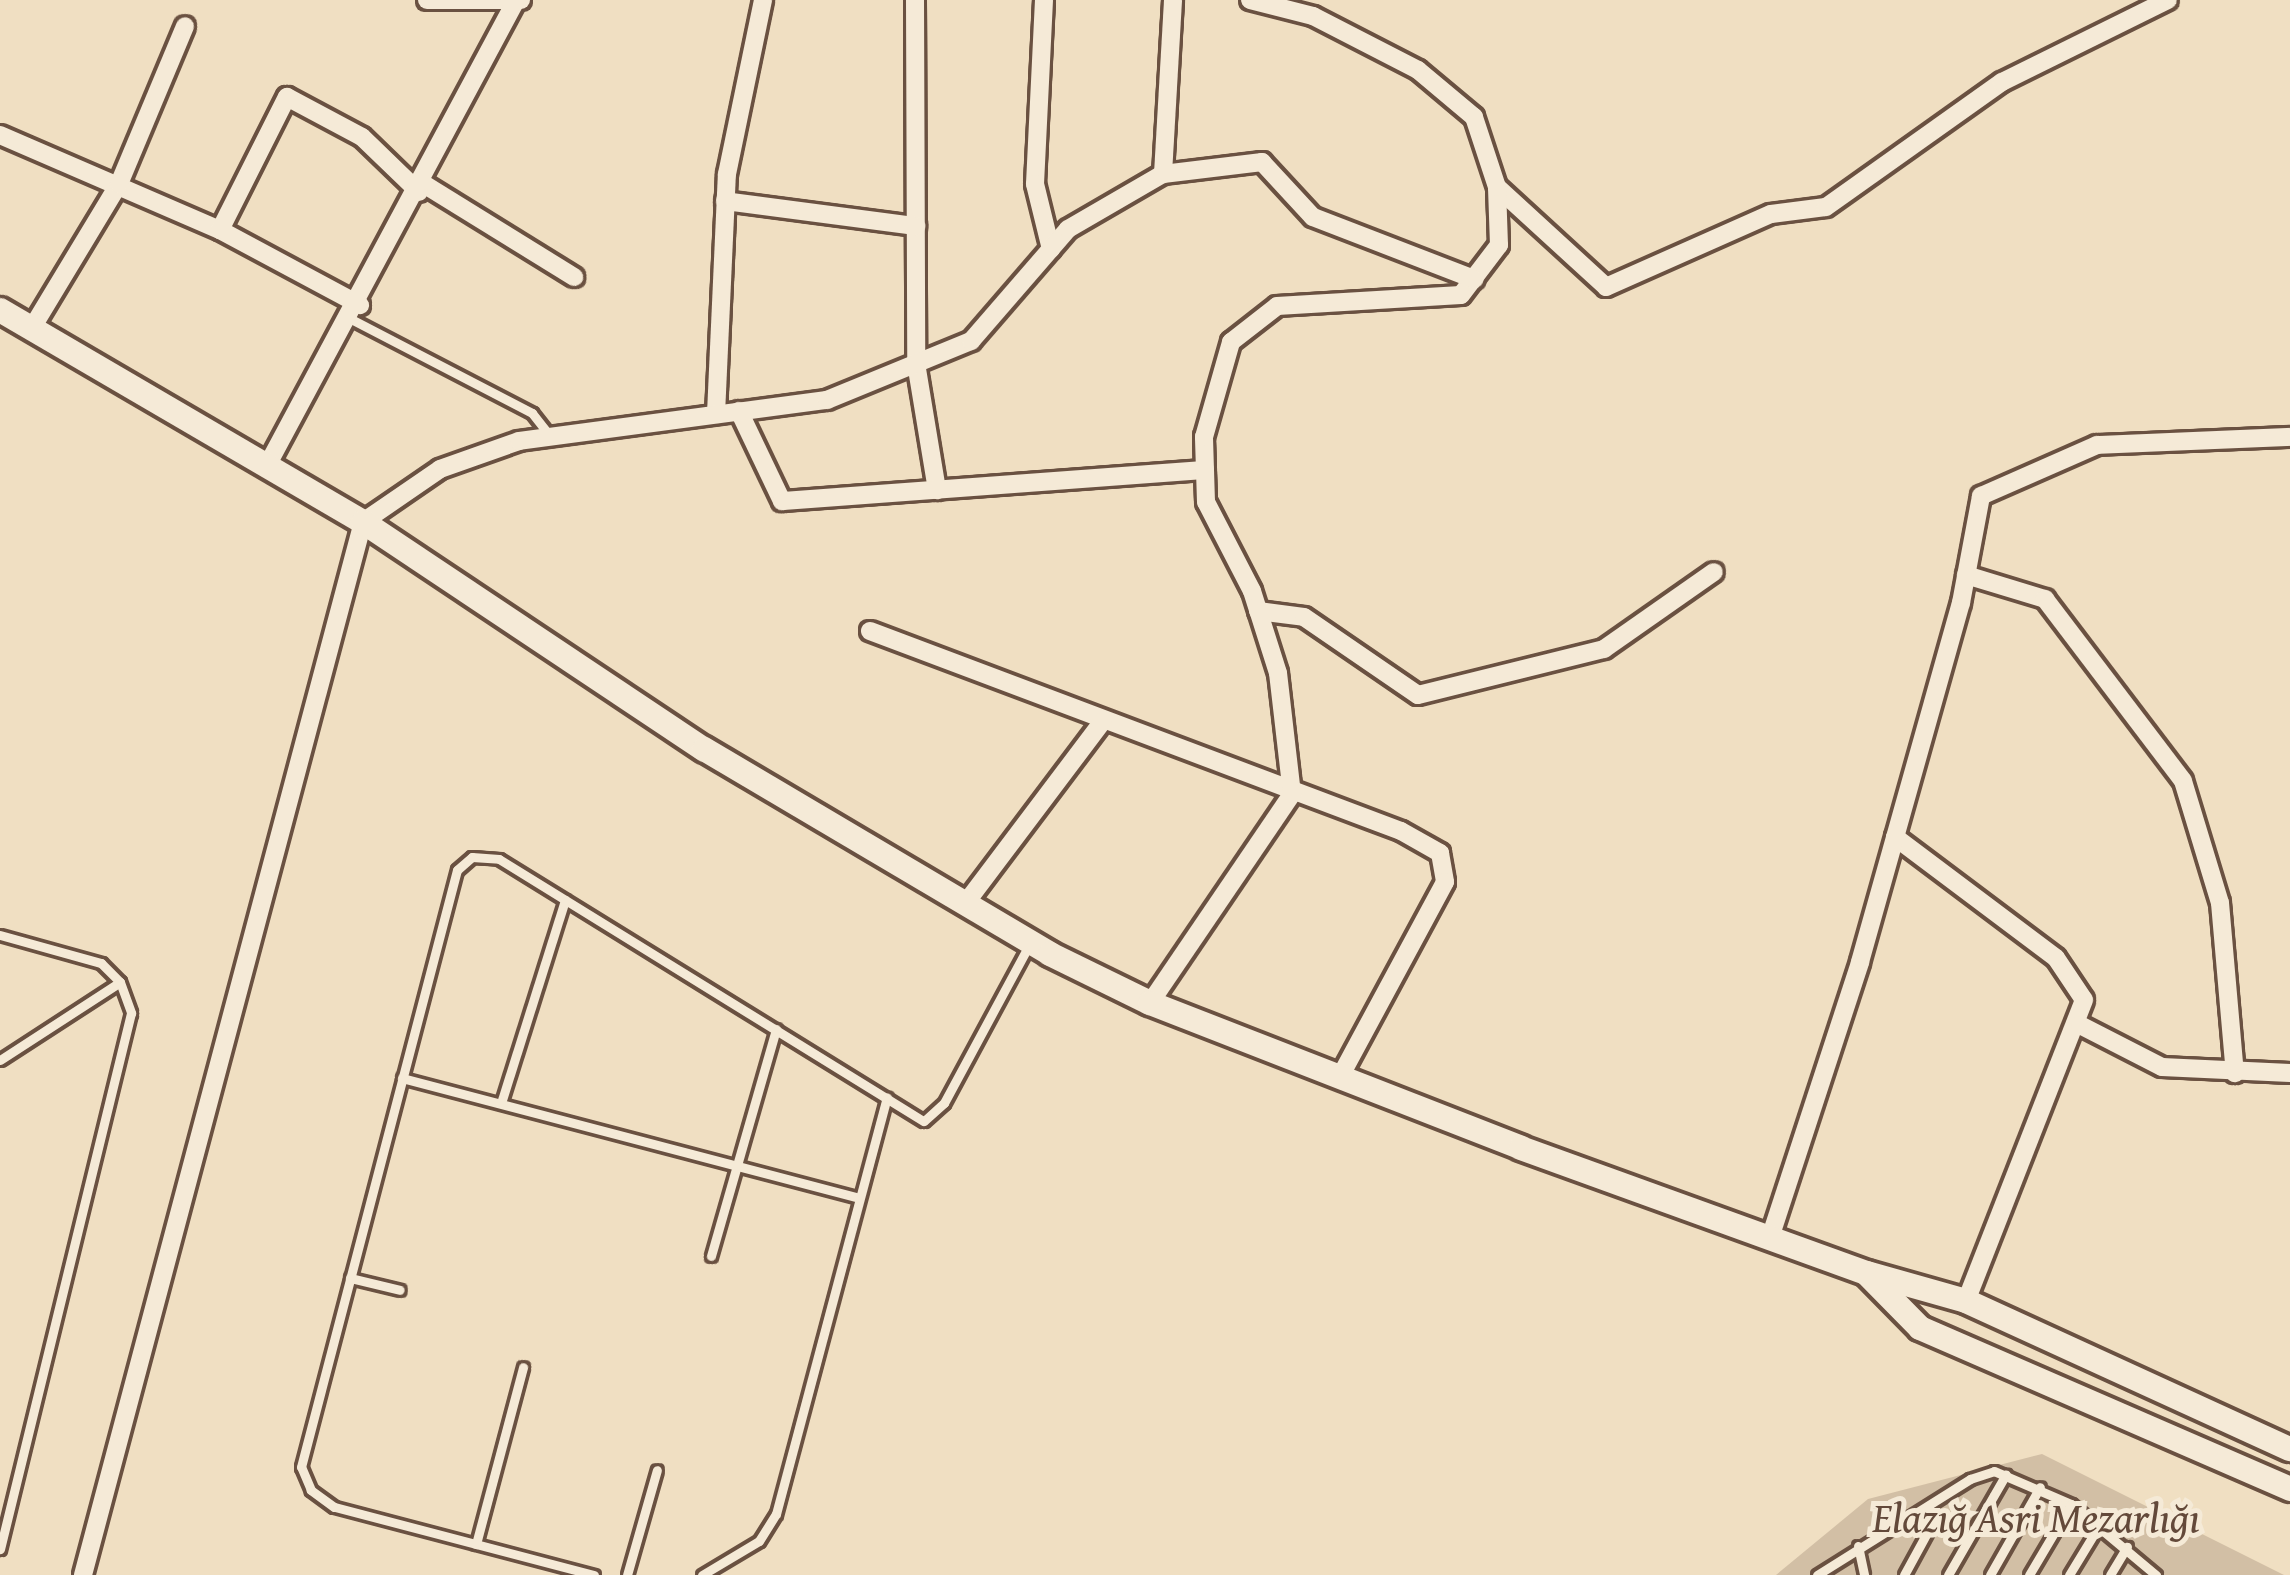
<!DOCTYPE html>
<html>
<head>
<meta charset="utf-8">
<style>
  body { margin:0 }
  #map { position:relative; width:2290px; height:1575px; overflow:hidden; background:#f0dfc2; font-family:"Gentium Book Plus",serif }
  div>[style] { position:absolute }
  .green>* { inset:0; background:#d2bfa5 }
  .roads { filter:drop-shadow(3px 0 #6a5141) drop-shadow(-3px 0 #6a5141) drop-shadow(0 3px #6a5141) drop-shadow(0 -3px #6a5141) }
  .service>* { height:9px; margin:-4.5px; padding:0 4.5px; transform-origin:4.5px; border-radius:4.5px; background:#f5ead7 }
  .minor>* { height:18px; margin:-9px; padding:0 9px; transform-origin:9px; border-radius:9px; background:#f5ead7 }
  .tertiary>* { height:24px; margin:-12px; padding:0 12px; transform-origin:12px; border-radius:12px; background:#f5ead7 }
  span { translate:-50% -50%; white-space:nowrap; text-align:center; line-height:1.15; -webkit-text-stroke:10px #f5ead7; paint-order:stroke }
  .park-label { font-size:42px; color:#63493a; font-style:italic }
</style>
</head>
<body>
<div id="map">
  <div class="green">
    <div style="clip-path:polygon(2042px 1454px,2284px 1575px,1776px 1575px,1868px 1499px)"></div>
  </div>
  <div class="roads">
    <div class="service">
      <div style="left:351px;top:319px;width:204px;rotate:27.4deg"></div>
      <div style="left:532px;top:413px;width:29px;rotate:52deg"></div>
      <div style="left:0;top:935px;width:105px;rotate:15.5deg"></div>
      <div style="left:101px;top:963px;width:27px;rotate:45deg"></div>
      <div style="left:120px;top:982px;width:33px;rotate:70deg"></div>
      <div style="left:131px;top:1013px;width:552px;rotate:103.73deg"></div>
      <div style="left:0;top:1060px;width:143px;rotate:-33deg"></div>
      <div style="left:402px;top:1078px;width:470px;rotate:14.7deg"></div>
      <div style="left:501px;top:1103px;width:213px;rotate:-72.5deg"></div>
      <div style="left:711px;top:1256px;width:236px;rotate:-74deg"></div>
      <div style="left:350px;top:1278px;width:51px;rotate:13.5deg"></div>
      <div style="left:476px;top:1544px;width:183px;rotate:-75.1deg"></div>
      <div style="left:1858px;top:1546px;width:30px;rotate:78deg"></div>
      <div style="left:594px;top:1575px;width:269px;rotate:-165.3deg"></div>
      <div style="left:334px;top:1507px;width:29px;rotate:-144deg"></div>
      <div style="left:311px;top:1490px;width:25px;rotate:-113deg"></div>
      <div style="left:301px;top:1467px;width:617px;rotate:-75.36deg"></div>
      <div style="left:457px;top:870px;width:20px;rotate:-41deg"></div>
      <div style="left:472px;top:857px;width:27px;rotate:4deg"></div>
      <div style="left:499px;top:859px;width:499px;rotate:31.7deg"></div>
      <div style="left:924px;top:1121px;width:27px;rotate:-42deg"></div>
      <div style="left:944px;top:1103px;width:177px;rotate:-61.7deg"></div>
      <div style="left:627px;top:1575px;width:109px;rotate:-74.1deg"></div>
      <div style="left:702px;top:1575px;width:66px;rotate:-30.8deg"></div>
      <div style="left:759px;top:1541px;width:32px;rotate:-58deg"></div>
      <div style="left:776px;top:1514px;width:431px;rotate:-75.1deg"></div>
      <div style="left:1817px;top:1575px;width:181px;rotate:-32.1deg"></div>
      <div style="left:1970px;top:1479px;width:25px;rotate:-18deg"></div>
      <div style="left:1994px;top:1471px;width:84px;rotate:23.2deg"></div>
      <div style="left:2071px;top:1504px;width:111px;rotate:39.9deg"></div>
      <div style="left:1904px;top:1575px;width:50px;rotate:-61.4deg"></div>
      <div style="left:1928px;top:1531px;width:25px;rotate:-88deg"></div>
      <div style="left:1948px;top:1575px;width:116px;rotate:-60.1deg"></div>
      <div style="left:1990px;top:1575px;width:101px;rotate:-60.4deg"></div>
      <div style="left:2029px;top:1575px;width:82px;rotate:-59.4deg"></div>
      <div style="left:2069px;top:1575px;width:60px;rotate:-58.7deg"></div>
      <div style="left:2110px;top:1575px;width:33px;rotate:-59deg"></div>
    </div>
    <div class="minor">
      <div style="left:427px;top:0;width:94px"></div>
      <div style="left:915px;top:0;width:363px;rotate:89.8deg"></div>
      <div style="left:916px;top:363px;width:129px;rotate:80.6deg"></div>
      <div style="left:1044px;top:0;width:184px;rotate:92.8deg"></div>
      <div style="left:1035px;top:184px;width:67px;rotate:76.2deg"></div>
      <div style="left:0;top:135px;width:240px;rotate:23.4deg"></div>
      <div style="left:220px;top:230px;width:159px;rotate:28.2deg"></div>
      <div style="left:1163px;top:174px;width:174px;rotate:-86.7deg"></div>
      <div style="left:422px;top:183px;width:179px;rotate:31.7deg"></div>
      <div style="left:1497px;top:187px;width:148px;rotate:42.5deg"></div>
      <div style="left:1606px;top:287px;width:180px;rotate:-23.9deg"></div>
      <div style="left:1771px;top:214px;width:55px;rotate:-7.3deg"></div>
      <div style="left:1826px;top:207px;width:216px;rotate:-35.4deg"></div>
      <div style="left:2002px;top:82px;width:185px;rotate:-26.3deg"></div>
      <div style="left:725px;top:201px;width:193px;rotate:7.5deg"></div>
      <div style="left:220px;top:230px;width:149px;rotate:-63.3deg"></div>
      <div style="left:287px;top:97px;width:85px;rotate:28.1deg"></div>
      <div style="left:362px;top:137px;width:79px;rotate:44deg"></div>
      <div style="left:32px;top:328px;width:168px;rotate:-58.9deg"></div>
      <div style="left:119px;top:184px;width:171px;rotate:-67.3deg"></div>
      <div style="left:739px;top:411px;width:100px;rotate:64.5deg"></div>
      <div style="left:782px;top:501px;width:424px;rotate:-4.2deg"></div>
      <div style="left:716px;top:414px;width:240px;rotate:-87.4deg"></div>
      <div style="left:727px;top:174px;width:178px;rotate:-78.3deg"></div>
      <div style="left:268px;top:464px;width:522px;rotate:-61.86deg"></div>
      <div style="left:1966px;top:575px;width:83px;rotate:16.9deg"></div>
      <div style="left:2045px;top:599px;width:228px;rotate:52.8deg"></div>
      <div style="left:2183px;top:781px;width:127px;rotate:73.1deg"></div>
      <div style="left:2220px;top:903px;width:171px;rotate:85deg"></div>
      <div style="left:1258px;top:611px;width:46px;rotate:7.4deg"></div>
      <div style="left:1304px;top:617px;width:138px;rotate:34.4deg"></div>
      <div style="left:1418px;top:695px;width:192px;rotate:-13.9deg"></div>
      <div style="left:1604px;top:649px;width:134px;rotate:-35deg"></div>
      <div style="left:870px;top:631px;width:567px;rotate:20.64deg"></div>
      <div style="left:1401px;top:831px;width:45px;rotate:29.4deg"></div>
      <div style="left:1440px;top:853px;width:29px;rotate:80deg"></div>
      <div style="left:1445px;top:882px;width:221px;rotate:118.3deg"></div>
      <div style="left:1895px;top:837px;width:201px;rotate:36.9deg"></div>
      <div style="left:2056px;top:958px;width:50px;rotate:56.3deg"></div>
      <div style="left:2084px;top:1000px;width:323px;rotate:111.4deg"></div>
      <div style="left:965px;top:904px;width:229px;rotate:-53deg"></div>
      <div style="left:1150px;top:1003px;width:253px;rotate:-55.8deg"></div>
      <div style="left:1292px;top:794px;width:122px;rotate:-96.6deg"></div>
      <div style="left:1278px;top:673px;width:86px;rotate:-107.6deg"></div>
      <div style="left:1252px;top:591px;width:100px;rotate:-117.3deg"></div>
      <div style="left:1206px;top:502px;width:65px;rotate:-91.8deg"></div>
      <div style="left:1204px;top:437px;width:99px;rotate:-74.1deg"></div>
      <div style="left:1231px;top:342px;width:58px;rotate:-38deg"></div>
      <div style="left:1277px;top:306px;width:184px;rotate:-3.4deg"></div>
      <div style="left:1461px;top:295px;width:63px;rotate:-52.8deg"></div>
      <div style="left:1499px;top:245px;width:58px;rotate:-92deg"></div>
      <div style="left:1497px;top:187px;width:74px;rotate:-108.2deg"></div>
      <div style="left:1474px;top:117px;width:73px;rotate:-140deg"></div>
      <div style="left:1418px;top:70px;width:118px;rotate:-152.8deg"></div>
      <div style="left:1313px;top:16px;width:65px;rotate:-165.7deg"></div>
      <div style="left:2080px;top:1025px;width:92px;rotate:27.1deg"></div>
      <div style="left:2162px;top:1067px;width:128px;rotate:2.7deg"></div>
      <div style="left:1771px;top:1235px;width:287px;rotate:-71.9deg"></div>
      <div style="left:1860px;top:962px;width:373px;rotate:-74.3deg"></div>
      <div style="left:1961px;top:603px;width:109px;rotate:-79.4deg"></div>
      <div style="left:1981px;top:496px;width:127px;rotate:-23.7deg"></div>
      <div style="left:2097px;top:445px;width:193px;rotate:-2.4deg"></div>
      <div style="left:83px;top:1575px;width:1090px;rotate:-75.11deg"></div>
      <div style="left:363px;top:522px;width:93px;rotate:-34.5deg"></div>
      <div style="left:440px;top:469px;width:84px;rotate:-19.5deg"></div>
      <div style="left:519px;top:441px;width:311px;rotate:-7.6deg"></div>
      <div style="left:827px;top:400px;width:156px;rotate:-22.3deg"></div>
      <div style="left:971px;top:341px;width:148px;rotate:-49.1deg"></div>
      <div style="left:1068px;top:229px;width:110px;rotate:-30.1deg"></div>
      <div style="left:1163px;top:174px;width:100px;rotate:-6.9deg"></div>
      <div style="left:1262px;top:162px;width:75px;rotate:47.2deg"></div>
      <div style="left:1313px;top:217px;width:173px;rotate:21.1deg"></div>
    </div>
    <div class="tertiary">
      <div style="left:0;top:310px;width:420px;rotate:30.3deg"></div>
      <div style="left:363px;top:522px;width:410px;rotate:33.7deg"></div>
      <div style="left:704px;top:749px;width:402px;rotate:30.6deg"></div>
      <div style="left:1050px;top:954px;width:111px;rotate:26.1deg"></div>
      <div style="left:1150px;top:1003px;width:398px;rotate:21.3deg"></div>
      <div style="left:1521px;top:1148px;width:368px;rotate:19.9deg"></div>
      <div style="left:1867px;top:1273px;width:103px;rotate:15.8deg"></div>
      <div style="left:1966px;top:1301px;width:356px;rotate:24.6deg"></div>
      <div style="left:1868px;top:1275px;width:74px;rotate:45.5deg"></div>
      <div style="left:1920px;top:1328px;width:404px;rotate:23.5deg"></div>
    </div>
  </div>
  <div class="park-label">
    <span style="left:2036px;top:1517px">Elazığ Asri Mezarlığı</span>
  </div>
</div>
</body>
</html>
